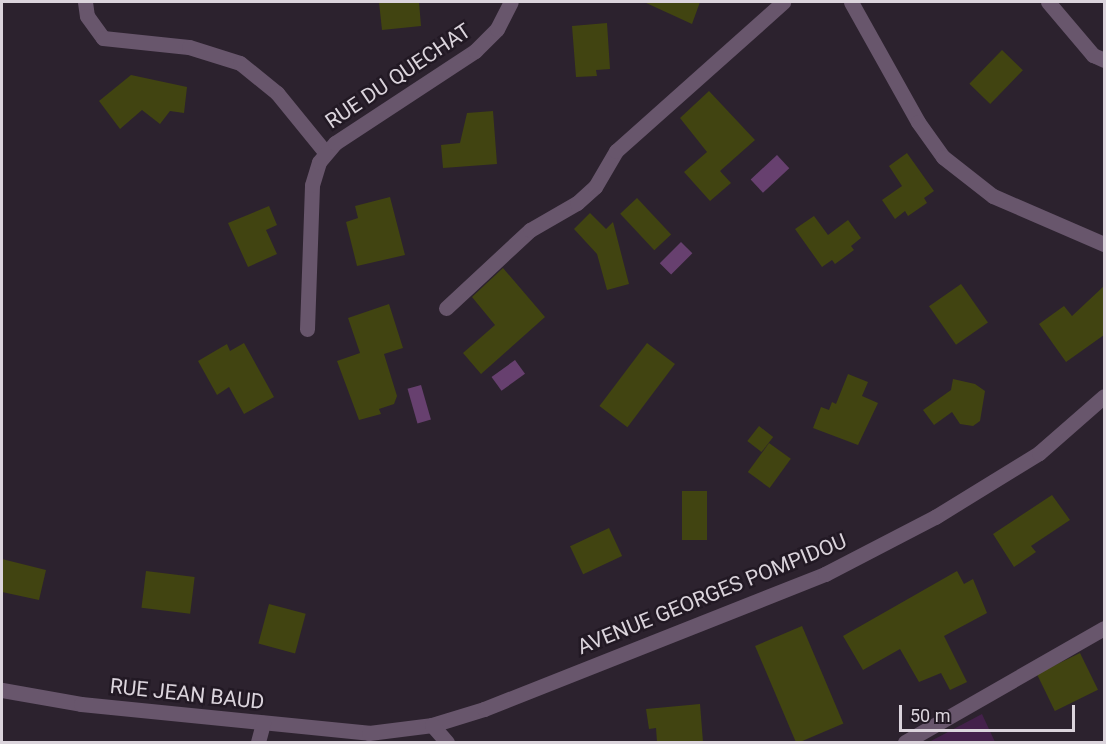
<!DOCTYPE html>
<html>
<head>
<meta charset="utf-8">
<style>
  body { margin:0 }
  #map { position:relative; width:1106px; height:744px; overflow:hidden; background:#2c222e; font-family:Roboto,sans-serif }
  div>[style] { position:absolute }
  .green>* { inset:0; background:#44214b }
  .water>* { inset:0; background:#67406f; transform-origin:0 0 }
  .building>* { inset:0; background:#414411; transform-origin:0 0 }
  .minor>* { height:15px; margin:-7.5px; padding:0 7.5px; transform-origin:7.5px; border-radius:7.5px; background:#68566c }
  span { translate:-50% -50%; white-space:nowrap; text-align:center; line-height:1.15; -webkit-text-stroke:5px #221924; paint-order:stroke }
  .street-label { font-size:21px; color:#dbd4dc }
  .frame { position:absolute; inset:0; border:3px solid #dbd4dc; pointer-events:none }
  .scale { position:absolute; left:899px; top:705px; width:176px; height:27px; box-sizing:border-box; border:3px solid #dbd4dc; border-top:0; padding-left:8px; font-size:18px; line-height:21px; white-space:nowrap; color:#dbd4dc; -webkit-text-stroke:4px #221924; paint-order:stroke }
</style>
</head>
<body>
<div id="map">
  <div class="green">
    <div style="clip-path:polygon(982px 714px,995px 742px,929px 742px)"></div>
  </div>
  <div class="water">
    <div style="left:777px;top:155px;width:18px;height:36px;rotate:47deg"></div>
    <div style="left:681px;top:242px;width:16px;height:30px;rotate:45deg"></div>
    <div style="left:515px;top:360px;width:17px;height:29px;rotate:54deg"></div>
    <div style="left:421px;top:385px;width:36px;height:14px;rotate:74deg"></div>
  </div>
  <div class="building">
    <div style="clip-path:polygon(379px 2px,419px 2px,421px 26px,382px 30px)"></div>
    <div style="clip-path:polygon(644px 2px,700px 2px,692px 24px)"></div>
    <div style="clip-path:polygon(607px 23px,610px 69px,596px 70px,597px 76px,576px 77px,572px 26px)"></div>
    <div style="left:1002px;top:50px;width:29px;height:47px;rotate:44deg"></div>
    <div style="clip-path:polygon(131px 75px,187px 87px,184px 113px,170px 111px,160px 124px,142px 110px,120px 129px,99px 101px)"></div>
    <div style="clip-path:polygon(709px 91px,755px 140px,720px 171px,731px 183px,710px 201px,684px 172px,707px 152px,680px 118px)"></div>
    <div style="clip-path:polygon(493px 111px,497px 164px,443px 168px,441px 145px,460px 143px,467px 113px)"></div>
    <div style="clip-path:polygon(907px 153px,934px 191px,924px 198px,927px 203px,908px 216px,905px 211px,895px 219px,882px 200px,902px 186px,889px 166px)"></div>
    <div style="clip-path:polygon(390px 197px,405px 255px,357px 266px,346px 222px,358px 218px,355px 206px)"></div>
    <div style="left:637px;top:198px;width:50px;height:23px;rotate:47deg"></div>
    <div style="clip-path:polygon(269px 206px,277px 225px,266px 230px,277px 254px,248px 267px,228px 223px)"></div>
    <div style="clip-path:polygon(590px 213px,606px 229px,613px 222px,629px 284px,607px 290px,597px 254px,574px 229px)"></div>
    <div style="clip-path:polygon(814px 216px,828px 235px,848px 220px,861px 238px,851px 246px,854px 250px,835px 264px,832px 260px,822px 267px,795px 229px)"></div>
    <div style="clip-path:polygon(503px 268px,545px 317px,481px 374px,463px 353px,495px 325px,472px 297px)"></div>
    <div style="left:961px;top:284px;width:47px;height:39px;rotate:55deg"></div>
    <div style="clip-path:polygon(1104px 286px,1104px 335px,1066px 362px,1039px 324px,1064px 306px,1072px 316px)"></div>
    <div style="clip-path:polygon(389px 304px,403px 348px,384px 354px,397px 396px,394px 404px,379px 409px,381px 414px,359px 420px,337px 361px,360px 353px,348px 318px)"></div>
    <div style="clip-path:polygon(244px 343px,274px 397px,244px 414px,229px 387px,217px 395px,198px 361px,227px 344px,230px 351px)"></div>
    <div style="left:647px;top:343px;width:35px;height:79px;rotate:37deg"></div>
    <div style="clip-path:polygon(848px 374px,868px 382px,862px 396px,878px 403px,858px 445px,813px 428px,821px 407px,829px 410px,832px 402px,836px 404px)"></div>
    <div style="clip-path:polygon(953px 379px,975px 384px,985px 391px,980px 421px,973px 426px,960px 424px,952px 412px,934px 425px,923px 410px,951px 390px)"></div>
    <div style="left:759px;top:426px;width:18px;height:19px;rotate:38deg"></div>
    <div style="left:769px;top:443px;width:27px;height:36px;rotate:36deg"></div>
    <div style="left:682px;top:491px;width:25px;height:49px"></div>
    <div style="clip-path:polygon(1052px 495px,1070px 520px,1031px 546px,1036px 552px,1014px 567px,993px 534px)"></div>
    <div style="left:609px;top:528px;width:31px;height:43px;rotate:65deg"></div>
    <div style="clip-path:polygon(2px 559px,46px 570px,39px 600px,2px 592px)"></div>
    <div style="left:146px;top:571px;width:49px;height:37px;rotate:7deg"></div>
    <div style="clip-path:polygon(957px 571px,964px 584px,973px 579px,987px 613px,944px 636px,967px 682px,950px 690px,941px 673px,919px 682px,900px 649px,863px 670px,843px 636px)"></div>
    <div style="left:269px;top:604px;width:38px;height:41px;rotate:15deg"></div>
    <div style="left:802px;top:626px;width:106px;height:51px;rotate:67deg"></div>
    <div style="left:1080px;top:653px;width:41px;height:48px;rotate:64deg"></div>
    <div style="clip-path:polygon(700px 704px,703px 742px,657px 742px,656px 728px,649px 729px,646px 709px)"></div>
  </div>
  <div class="minor">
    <div style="left:85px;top:2px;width:14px;rotate:82deg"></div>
    <div style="left:87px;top:16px;width:27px;rotate:54deg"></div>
    <div style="left:103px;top:38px;width:86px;rotate:6deg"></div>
    <div style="left:189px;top:47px;width:53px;rotate:17.4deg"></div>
    <div style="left:240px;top:63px;width:48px;rotate:39deg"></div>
    <div style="left:277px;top:93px;width:77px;rotate:50.8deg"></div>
    <div style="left:851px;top:2px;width:137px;rotate:60.8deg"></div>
    <div style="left:918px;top:122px;width:43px;rotate:54.5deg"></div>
    <div style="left:943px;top:157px;width:63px;rotate:38deg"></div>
    <div style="left:993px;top:196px;width:121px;rotate:23.4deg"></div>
    <div style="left:1048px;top:2px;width:70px;rotate:49.7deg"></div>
    <div style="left:1093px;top:55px;width:12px;rotate:24deg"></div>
    <div style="left:446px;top:308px;width:115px;rotate:-42.9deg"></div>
    <div style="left:530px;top:230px;width:54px;rotate:-29.9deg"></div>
    <div style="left:577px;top:203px;width:24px;rotate:-42deg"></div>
    <div style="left:595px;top:187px;width:42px;rotate:-59.7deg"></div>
    <div style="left:616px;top:151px;width:224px;rotate:-41.7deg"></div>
    <div style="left:307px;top:329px;width:144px;rotate:-88deg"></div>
    <div style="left:312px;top:185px;width:24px;rotate:-73deg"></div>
    <div style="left:319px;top:162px;width:25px;rotate:-50deg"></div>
    <div style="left:335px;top:143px;width:168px;rotate:-33.3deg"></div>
    <div style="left:475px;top:51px;width:31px;rotate:-45deg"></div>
    <div style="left:497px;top:29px;width:30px;rotate:-63deg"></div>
    <div style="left:2px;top:690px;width:80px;rotate:10deg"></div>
    <div style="left:81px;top:704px;width:289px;rotate:5.7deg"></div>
    <div style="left:369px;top:733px;width:64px;rotate:-7.2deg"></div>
    <div style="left:432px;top:725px;width:54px;rotate:-17.1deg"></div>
    <div style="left:484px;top:709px;width:367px;rotate:-21.6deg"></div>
    <div style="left:825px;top:574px;width:124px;rotate:-27.4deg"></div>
    <div style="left:935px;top:517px;width:122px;rotate:-31.6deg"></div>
    <div style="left:1039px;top:453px;width:86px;rotate:-41.2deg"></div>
    <div style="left:432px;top:725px;width:23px;rotate:49deg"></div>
    <div style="left:258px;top:742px;width:20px;rotate:-75deg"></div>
    <div style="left:905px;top:742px;width:229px;rotate:-29.8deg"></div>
  </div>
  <div class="street-label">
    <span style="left:398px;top:76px;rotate:-34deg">RUE DU QUECHAT</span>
    <span style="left:712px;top:594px;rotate:-22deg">AVENUE GEORGES POMPIDOU</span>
    <span style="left:187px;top:694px;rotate:6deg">RUE JEAN BAUD</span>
  </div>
  <div class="frame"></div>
  <div class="scale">50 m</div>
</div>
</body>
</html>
